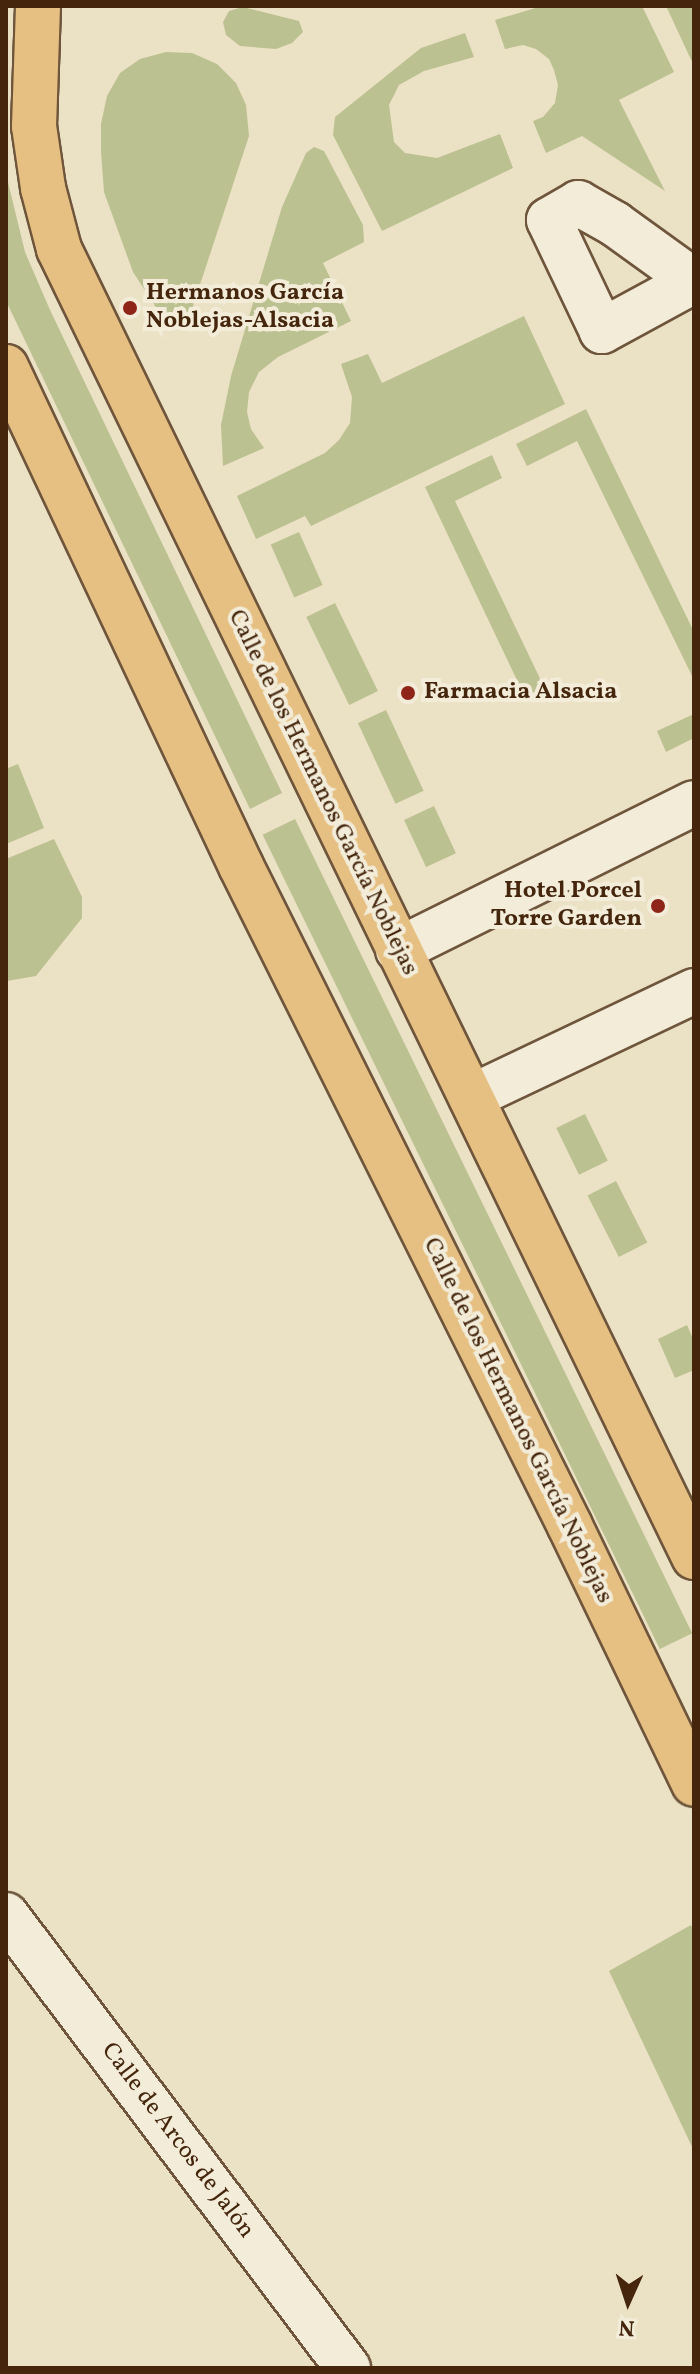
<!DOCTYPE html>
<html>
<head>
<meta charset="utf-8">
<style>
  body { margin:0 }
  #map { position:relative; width:700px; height:2374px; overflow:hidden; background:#ebe1c4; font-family:Vollkorn,serif }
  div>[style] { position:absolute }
  .green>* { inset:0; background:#bcc191; transform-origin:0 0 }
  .roads { filter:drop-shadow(2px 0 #6e553b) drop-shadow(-2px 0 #6e553b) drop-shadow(0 2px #6e553b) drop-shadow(0 -2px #6e553b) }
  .minor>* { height:44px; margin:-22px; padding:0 22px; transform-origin:22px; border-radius:22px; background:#f2ecd9 }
  .major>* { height:44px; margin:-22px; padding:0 22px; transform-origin:22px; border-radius:22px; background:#e6c082 }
  .dots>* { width:22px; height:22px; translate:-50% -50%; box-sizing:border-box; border:4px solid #f2ecd9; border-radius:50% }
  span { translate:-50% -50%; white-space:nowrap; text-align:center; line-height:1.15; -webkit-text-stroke:8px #f2ecd9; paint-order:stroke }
  .poi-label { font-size:24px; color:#45260d; font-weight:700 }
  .left { translate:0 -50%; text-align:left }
  .right { translate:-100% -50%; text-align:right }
  .street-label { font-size:24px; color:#45260d }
  .frame { position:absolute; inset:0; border:8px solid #45260d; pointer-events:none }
  .north { position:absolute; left:588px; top:2262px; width:80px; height:80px; -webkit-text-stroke:6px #f2ecd9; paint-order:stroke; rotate:183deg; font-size:22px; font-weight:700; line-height:32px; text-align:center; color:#45260d }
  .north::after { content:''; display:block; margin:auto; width:28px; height:36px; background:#45260d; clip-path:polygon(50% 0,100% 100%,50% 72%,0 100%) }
</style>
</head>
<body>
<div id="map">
  <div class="green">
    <div style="clip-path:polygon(542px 6px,642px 6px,674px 72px,619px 100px,665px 191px,582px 136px,546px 153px,533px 121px,543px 117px,555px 103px,558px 85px,554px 70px,549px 59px,536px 49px,523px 45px,505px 49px,495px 20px)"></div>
    <div style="clip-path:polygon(666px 6px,694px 6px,694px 66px)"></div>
    <div style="clip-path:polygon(243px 7px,299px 21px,303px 32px,292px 43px,276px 49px,240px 46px,226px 35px,223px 22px,229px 11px)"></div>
    <div style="clip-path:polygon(465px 33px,474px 57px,424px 71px,399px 85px,389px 105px,394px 142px,405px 153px,437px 158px,500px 134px,513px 168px,382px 231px,333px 135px,335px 117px,421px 48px)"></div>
    <div style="clip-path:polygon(166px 52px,192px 53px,217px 64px,236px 83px,246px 105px,249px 136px,190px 315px,176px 323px,163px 318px,133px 272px,104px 192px,101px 152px,101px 124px,107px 96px,120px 73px,140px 59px)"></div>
    <div style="clip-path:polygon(314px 147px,324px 151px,363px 225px,364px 242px,323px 263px,351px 321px,278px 357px,259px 372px,249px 392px,247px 412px,251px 429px,264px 448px,223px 466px,221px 425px,231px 376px,282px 207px,306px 153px)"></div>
    <div style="clip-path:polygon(6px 174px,25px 252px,50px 310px,282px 793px,250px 809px,6px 301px)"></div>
    <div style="clip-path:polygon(524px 316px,565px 404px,311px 526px,305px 516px,256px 539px,237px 496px,325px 453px,339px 440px,350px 423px,352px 397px,341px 364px,368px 354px,382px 383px)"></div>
    <div style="clip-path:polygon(586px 409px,694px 632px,694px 680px,577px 441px,527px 466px,516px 444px)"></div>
    <div style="clip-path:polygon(492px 455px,502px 478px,455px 501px,546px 691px,526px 699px,425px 487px)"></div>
    <div style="left:299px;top:532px;width:58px;height:31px;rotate:66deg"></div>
    <div style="left:335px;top:603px;width:98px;height:32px;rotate:64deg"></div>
    <div style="left:386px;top:710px;width:89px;height:31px;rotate:65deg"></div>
    <div style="clip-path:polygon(694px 714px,694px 738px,666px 752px,657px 731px)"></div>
    <div style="clip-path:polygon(18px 764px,44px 828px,6px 844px,6px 769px)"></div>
    <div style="left:434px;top:806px;width:52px;height:33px;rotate:65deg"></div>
    <div style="left:295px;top:819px;width:906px;height:36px;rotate:64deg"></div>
    <div style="clip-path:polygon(54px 839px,82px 897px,82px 918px,36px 976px,7px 981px,6px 859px)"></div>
    <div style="left:585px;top:1114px;width:52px;height:32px;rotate:64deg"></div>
    <div style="left:616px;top:1181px;width:69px;height:32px;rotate:63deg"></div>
    <div style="clip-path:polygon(687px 1325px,694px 1341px,694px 1370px,675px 1378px,658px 1339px)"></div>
    <div style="clip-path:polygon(691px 1925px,694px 1932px,694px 2151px,609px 1971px)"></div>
  </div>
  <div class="roads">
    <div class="minor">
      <div style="left:578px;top:203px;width:43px;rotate:29.6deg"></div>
      <div style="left:615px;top:224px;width:97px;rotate:35.8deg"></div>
      <div style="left:694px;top:281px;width:105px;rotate:151.5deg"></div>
      <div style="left:602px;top:331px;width:123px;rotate:-115.5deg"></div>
      <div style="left:549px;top:220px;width:34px;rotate:-30deg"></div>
      <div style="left:398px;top:950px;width:330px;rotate:-26.4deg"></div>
      <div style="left:471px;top:1097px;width:247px;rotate:-25.4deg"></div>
      <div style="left:6px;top:1915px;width:568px;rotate:52.95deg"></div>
    </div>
    <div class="major">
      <div style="left:38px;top:6px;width:120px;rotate:91.9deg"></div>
      <div style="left:34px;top:126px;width:63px;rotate:81.7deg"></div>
      <div style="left:43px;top:188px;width:63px;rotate:75.3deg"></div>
      <div style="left:59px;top:249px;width:1454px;rotate:64.1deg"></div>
      <div style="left:6px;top:367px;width:552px;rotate:64.78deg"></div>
      <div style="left:241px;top:866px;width:737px;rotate:63.5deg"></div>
      <div style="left:570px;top:1526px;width:286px;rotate:64.3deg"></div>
    </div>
  </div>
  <div class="dots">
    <div style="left:130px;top:308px;background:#8f2418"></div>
    <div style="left:408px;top:693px;background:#8f2418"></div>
    <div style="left:658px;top:906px;background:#8f2418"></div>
  </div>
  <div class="poi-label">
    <span class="left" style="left:146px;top:308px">Hermanos García<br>Noblejas-Alsacia</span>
    <span class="left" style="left:424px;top:693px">Farmacia Alsacia</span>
    <span class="right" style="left:642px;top:906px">Hotel Porcel<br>Torre Garden</span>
  </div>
  <div class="street-label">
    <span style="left:322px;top:793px;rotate:64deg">Calle de los Hermanos García Noblejas</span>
    <span style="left:517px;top:1421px;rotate:64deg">Calle de los Hermanos García Noblejas</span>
    <span style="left:177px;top:2141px;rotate:53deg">Calle de Arcos de Jalón</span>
  </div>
  <div class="frame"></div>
  <div class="north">N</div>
</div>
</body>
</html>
